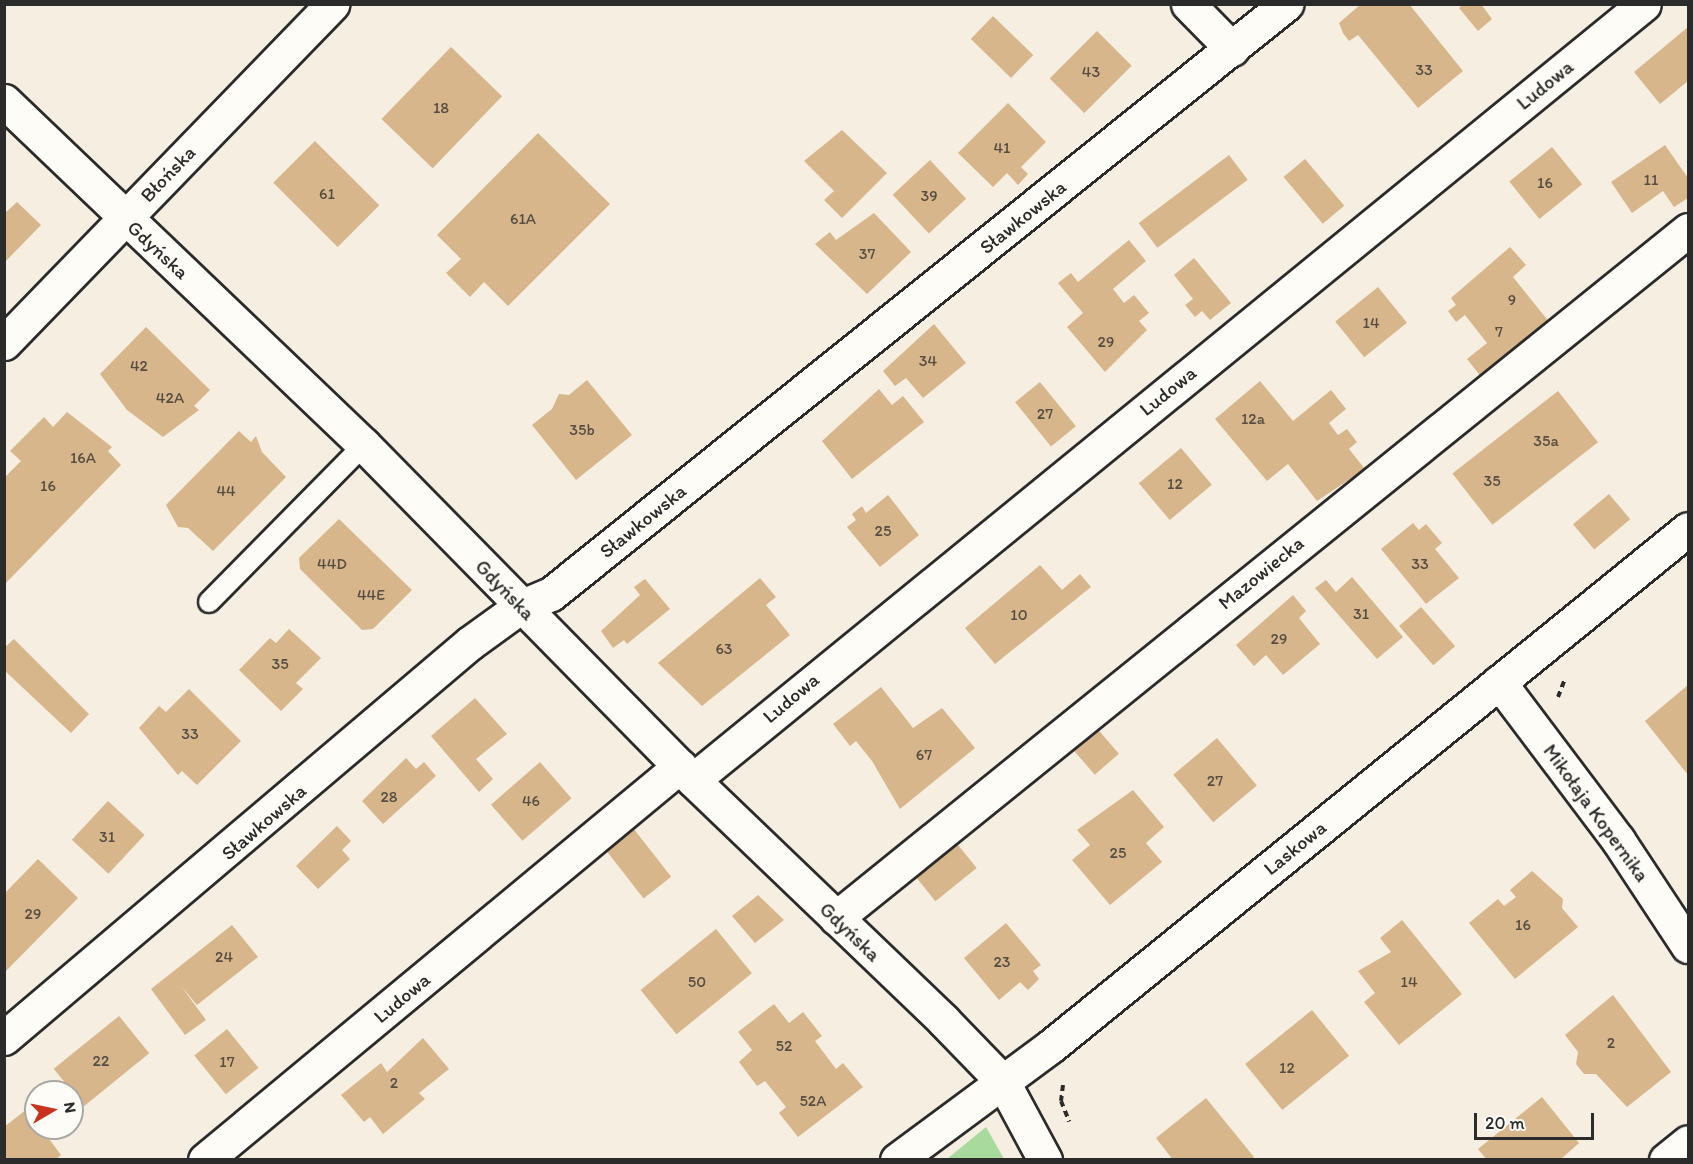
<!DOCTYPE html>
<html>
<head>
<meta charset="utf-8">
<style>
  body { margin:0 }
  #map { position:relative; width:1693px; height:1164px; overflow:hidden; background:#f6eee1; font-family:Itim,sans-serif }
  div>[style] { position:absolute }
  .green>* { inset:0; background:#a7da9c }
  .building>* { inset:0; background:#d8b68b; transform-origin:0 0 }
  .path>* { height:4px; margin-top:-2px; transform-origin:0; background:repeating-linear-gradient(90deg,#2b2b2b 0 6px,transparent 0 10.5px) }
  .roads { filter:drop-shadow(2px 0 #2b2b2b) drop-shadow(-2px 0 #2b2b2b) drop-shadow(0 2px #2b2b2b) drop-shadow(0 -2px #2b2b2b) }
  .lane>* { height:20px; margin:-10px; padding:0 10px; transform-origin:10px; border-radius:10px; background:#fdfcf7 }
  .street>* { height:33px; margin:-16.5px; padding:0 16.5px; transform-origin:16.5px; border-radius:16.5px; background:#fdfcf7 }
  span { translate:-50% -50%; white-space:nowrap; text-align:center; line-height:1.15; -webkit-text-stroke:4.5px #fdfcf7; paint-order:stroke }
  .number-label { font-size:16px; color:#564e43 }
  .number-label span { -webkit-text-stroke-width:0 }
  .street-label { font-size:20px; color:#2b2b2b }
  .frame { position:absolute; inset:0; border:6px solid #2b2b2b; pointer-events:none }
  .north { position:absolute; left:24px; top:1080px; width:60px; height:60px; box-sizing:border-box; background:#fdfcf7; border:2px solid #a9a8a5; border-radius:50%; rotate:81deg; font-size:16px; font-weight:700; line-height:24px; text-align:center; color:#2b2b2b }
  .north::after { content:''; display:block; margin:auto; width:21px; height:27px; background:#c8321e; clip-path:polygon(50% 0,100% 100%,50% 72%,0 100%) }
  .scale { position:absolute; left:1474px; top:1113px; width:120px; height:27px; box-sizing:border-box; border:3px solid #2b2b2b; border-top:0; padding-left:8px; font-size:18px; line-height:21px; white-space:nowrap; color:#2b2b2b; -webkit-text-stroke:4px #fdfcf7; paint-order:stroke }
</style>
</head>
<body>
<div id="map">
  <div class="green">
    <div style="clip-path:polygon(986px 1127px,1004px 1159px,947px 1159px)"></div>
  </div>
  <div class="building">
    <div style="clip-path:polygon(1361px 4px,1409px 4px,1463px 71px,1418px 108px,1358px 35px,1349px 41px,1343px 33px,1339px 23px)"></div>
    <div style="clip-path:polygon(1463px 4px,1481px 4px,1492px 19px,1478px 31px,1459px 8px)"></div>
    <div style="left:993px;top:16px;width:56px;height:32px;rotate:44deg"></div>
    <div style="clip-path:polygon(1688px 27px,1688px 81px,1660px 104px,1634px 72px)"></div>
    <div style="left:1097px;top:31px;width:49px;height:67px;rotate:45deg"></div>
    <div style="left:451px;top:47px;width:71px;height:100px;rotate:44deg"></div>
    <div style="clip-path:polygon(1008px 103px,1046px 142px,1021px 167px,1028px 174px,1018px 185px,1007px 173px,993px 187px,958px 153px)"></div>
    <div style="clip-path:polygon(842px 130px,887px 173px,842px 218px,824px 200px,834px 191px,804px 161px)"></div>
    <div style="clip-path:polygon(538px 133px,610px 204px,508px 306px,484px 282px,470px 297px,446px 273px,461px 259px,437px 235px)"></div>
    <div style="left:315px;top:141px;width:91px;height:59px;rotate:45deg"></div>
    <div style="clip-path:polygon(1665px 145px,1688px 178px,1688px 198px,1674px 207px,1663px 191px,1632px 213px,1611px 182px)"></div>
    <div style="left:1552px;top:147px;width:48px;height:55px;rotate:51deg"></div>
    <div style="left:1229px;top:155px;width:31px;height:113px;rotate:53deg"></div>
    <div style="left:1305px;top:159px;width:61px;height:28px;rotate:50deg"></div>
    <div style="left:930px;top:160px;width:53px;height:51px;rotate:47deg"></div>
    <div style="clip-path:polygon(17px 202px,41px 225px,4px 263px,4px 214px)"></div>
    <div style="clip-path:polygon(874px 213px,911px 252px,867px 294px,815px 244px,830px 232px,836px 240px)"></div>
    <div style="clip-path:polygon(1129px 240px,1146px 261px,1113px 289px,1124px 303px,1134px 295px,1149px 313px,1139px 321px,1147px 330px,1105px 372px,1067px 327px,1083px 313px,1058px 283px,1071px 273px,1078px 282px)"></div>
    <div style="clip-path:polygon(1510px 247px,1526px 265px,1513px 277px,1550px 323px,1482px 378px,1467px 359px,1487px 343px,1465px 315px,1456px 322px,1448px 311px,1456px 305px,1451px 298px)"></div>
    <div style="clip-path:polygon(1194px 258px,1231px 303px,1210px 320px,1202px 311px,1195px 317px,1185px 305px,1193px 299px,1174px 275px)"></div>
    <div style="left:1378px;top:287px;width:46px;height:55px;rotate:51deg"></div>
    <div style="clip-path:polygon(934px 324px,966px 363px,923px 398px,906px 378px,895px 386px,883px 371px)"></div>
    <div style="clip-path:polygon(146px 327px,210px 390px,194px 406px,199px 410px,163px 437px,127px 410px,100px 374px)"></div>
    <div style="clip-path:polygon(587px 380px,632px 435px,576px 480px,532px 425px,552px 409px,559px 394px,569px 395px)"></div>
    <div style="clip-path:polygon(1260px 381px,1293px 421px,1331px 390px,1346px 409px,1329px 423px,1338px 435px,1347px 429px,1357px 442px,1349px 449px,1365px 469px,1317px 501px,1288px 464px,1267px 481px,1215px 419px)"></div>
    <div style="left:1040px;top:382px;width:57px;height:32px;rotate:51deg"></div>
    <div style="clip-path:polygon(879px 389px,892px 405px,903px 396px,924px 422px,852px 479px,822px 441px)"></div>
    <div style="left:1558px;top:391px;width:65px;height:134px;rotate:52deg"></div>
    <div style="clip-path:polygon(67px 412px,112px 447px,108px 451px,121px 465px,4px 585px,4px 478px,21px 461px,10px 451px,44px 417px,53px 427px)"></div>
    <div style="clip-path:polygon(239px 431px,251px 442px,256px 436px,262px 452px,286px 477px,213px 551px,188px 528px,178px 527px,166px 505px)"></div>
    <div style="left:1181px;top:448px;width:48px;height:55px;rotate:50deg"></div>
    <div style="left:1609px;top:494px;width:33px;height:47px;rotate:50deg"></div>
    <div style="clip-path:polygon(888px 495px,919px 535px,880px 567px,847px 527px,856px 520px,852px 514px,862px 506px,866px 513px)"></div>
    <div style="clip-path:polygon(339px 519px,412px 590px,373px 629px,362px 630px,300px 569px,299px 558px)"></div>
    <div style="clip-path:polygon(1413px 523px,1419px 530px,1426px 524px,1442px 543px,1435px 549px,1459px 578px,1426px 604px,1381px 549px)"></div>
    <div style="clip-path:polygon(1040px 565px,1062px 590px,1080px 574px,1091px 587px,995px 664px,965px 628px)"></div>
    <div style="clip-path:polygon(1352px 577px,1403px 637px,1377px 659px,1315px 588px,1326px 580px,1336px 592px)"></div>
    <div style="clip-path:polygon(760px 578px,776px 597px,766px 605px,790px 635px,702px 706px,658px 663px)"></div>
    <div style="clip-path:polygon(645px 579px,670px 609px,627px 644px,624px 640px,613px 648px,601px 631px,640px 595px,634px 587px)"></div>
    <div style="clip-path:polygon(1293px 595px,1306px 611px,1299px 618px,1320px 644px,1283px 675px,1266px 655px,1254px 666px,1236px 645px)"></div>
    <div style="left:1421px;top:607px;width:52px;height:29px;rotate:49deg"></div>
    <div style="clip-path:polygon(289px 629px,321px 658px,296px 683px,303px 689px,281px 711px,239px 670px,270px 638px,276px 643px)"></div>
    <div style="clip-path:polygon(14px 639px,89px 714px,71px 733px,4px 670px,4px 648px)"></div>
    <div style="clip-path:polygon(1688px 685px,1688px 775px,1645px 721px)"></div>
    <div style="clip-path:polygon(881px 687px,913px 728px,942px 708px,975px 748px,900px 809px,872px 761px,856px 741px,850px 746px,833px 724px)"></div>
    <div style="clip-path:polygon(189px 689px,241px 741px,197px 785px,182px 771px,178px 775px,139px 728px,159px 706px,166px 712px)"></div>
    <div style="clip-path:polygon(475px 698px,507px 734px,476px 759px,493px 779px,479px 792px,431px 736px)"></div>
    <div style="left:1094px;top:725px;width:38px;height:32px;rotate:49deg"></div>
    <div style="left:1217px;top:738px;width:62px;height:57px;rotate:50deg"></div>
    <div style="clip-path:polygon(406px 758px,416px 769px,424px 762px,436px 776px,383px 824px,362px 801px)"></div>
    <div style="left:540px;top:762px;width:48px;height:65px;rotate:49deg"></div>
    <div style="clip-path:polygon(1133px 790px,1164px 827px,1146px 843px,1162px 862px,1110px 905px,1072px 860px,1090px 845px,1077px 830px)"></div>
    <div style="left:108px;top:801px;width:50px;height:53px;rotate:43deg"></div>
    <div style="clip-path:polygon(337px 826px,351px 841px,342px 850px,350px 859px,318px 889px,296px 866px)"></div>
    <div style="left:633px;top:828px;width:62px;height:35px;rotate:52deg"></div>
    <div style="left:954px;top:840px;width:36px;height:53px;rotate:51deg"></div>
    <div style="clip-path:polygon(38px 859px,78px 898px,4px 973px,4px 894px)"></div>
    <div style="clip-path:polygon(1532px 871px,1563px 899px,1562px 908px,1578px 927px,1515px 979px,1469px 923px,1498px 899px,1504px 906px,1516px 897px,1510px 890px)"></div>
    <div style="clip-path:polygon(758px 895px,784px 920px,755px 943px,732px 916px)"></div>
    <div style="clip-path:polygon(1402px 920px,1462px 994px,1399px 1045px,1364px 1002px,1375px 993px,1358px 971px,1391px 952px,1380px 938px)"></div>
    <div style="clip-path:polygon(1006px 923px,1041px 965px,1033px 971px,1039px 979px,1028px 990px,1020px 982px,999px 1000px,964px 958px)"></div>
    <div style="clip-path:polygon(232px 925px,258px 957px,197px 1005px,181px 986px,206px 1020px,185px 1035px,151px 989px)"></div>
    <div style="left:716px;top:929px;width:57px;height:97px;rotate:51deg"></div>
    <div style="clip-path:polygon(1613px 995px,1671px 1072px,1627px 1107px,1596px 1074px,1584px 1074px,1576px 1064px,1578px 1052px,1565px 1035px)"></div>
    <div style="clip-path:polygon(774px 1004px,789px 1023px,803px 1012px,822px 1036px,815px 1041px,836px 1069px,843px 1063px,863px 1087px,798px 1137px,779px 1113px,786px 1107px,765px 1081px,757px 1086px,739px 1062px,752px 1050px,738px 1032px)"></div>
    <div style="left:1312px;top:1010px;width:59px;height:86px;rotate:51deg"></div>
    <div style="left:119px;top:1016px;width:48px;height:84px;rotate:51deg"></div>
    <div style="left:227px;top:1029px;width:50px;height:42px;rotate:51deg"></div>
    <div style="clip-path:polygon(423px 1038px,449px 1069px,419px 1093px,425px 1099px,383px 1134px,370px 1117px,364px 1122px,341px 1095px,381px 1063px,387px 1072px)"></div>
    <div style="clip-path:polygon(1542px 1097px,1579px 1143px,1560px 1160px,1487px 1160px,1478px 1149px)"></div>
    <div style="clip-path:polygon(1206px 1098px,1254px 1157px,1250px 1160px,1173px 1160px,1156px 1138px)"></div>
    <div style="clip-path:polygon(27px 1109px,61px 1155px,55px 1160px,4px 1160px,4px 1127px)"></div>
  </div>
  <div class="path">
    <div style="left:1558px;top:697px;width:19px;rotate:-69deg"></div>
    <div style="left:1063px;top:1085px;width:16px;rotate:97deg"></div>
    <div style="left:1061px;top:1101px;width:22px;rotate:68deg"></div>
  </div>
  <div class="roads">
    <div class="lane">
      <div style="left:209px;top:602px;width:221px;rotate:-45.4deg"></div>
    </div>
    <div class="street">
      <div style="left:1188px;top:4px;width:63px;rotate:45.6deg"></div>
      <div style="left:4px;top:101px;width:498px;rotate:43.7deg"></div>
      <div style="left:364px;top:445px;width:470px;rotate:45.5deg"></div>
      <div style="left:693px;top:780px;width:347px;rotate:43.8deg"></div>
      <div style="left:943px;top:1020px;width:86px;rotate:45.9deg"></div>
      <div style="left:1003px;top:1082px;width:89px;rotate:61.7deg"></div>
      <div style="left:4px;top:343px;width:472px;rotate:-45.9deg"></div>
      <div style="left:1499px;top:682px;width:198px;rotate:53deg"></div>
      <div style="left:1618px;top:840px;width:127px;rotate:56.6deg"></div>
      <div style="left:693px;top:780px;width:1227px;rotate:-39.21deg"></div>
      <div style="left:836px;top:918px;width:1095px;rotate:-38.92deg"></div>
      <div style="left:4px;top:1038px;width:611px;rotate:-40.29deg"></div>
      <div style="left:470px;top:643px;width:62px;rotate:-35.8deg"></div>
      <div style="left:520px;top:607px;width:34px;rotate:-23deg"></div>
      <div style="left:551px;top:594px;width:943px;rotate:-38.75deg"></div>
      <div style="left:205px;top:1160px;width:617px;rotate:-39.67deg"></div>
      <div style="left:897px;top:1160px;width:192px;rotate:-36.5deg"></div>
      <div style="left:1051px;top:1046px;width:820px;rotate:-39.06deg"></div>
      <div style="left:1666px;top:1160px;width:28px;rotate:-39deg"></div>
    </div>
  </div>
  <div class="number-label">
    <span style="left:1424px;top:70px">33</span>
    <span style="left:1091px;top:72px">43</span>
    <span style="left:441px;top:108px">18</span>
    <span style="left:1002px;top:148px">41</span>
    <span style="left:1651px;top:180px">11</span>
    <span style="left:1545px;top:183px">16</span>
    <span style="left:327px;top:194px">61</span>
    <span style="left:929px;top:196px">39</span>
    <span style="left:523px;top:219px">61A</span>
    <span style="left:867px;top:254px">37</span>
    <span style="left:1512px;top:300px">9</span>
    <span style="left:1371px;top:323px">14</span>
    <span style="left:1499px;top:332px">7</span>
    <span style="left:1106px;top:342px">29</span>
    <span style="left:928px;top:361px">34</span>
    <span style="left:139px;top:366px">42</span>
    <span style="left:170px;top:398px">42A</span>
    <span style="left:1045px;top:414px">27</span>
    <span style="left:1253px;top:419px">12a</span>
    <span style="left:582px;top:430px">35b</span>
    <span style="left:1546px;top:441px">35a</span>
    <span style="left:83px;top:458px">16A</span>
    <span style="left:1492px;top:481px">35</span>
    <span style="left:1175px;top:484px">12</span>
    <span style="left:48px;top:486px">16</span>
    <span style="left:226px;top:491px">44</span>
    <span style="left:883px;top:531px">25</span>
    <span style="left:332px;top:564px">44D</span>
    <span style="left:1420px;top:564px">33</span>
    <span style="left:371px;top:595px">44E</span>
    <span style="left:1361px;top:614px">31</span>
    <span style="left:1019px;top:615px">10</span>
    <span style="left:1279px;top:639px">29</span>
    <span style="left:724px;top:649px">63</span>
    <span style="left:280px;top:664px">35</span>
    <span style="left:190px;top:734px">33</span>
    <span style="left:924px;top:755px">67</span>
    <span style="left:1215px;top:781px">27</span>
    <span style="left:389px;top:797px">28</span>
    <span style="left:531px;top:801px">46</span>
    <span style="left:107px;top:837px">31</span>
    <span style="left:1118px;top:853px">25</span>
    <span style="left:33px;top:914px">29</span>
    <span style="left:1523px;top:925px">16</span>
    <span style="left:224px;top:957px">24</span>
    <span style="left:1002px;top:962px">23</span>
    <span style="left:697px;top:982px">50</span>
    <span style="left:1409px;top:982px">14</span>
    <span style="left:1611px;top:1043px">2</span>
    <span style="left:784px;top:1046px">52</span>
    <span style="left:101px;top:1061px">22</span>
    <span style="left:227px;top:1062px">17</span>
    <span style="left:1287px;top:1068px">12</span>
    <span style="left:394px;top:1083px">2</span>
    <span style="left:813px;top:1101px">52A</span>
  </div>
  <div class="street-label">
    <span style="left:1545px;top:85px;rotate:-39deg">Ludowa</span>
    <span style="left:168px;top:174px;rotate:-46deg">Błońska</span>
    <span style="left:1023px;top:217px;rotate:-39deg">Sławkowska</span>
    <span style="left:158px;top:250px;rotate:43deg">Gdyńska</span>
    <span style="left:1168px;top:391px;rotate:-39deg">Ludowa</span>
    <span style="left:643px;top:521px;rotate:-39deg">Sławkowska</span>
    <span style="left:1261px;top:573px;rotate:-39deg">Mazowiecka</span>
    <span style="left:505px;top:590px;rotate:46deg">Gdyńska</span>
    <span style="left:791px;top:698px;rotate:-40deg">Ludowa</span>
    <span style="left:1596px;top:813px;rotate:54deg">Mikołaja Kopernika</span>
    <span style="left:264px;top:822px;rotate:-41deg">Sławkowska</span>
    <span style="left:1295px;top:848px;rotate:-39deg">Laskowa</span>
    <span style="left:850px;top:932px;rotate:44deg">Gdyńska</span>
    <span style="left:402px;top:998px;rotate:-40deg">Ludowa</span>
  </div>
  <div class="frame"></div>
  <div class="north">N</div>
  <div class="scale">20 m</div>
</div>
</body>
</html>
